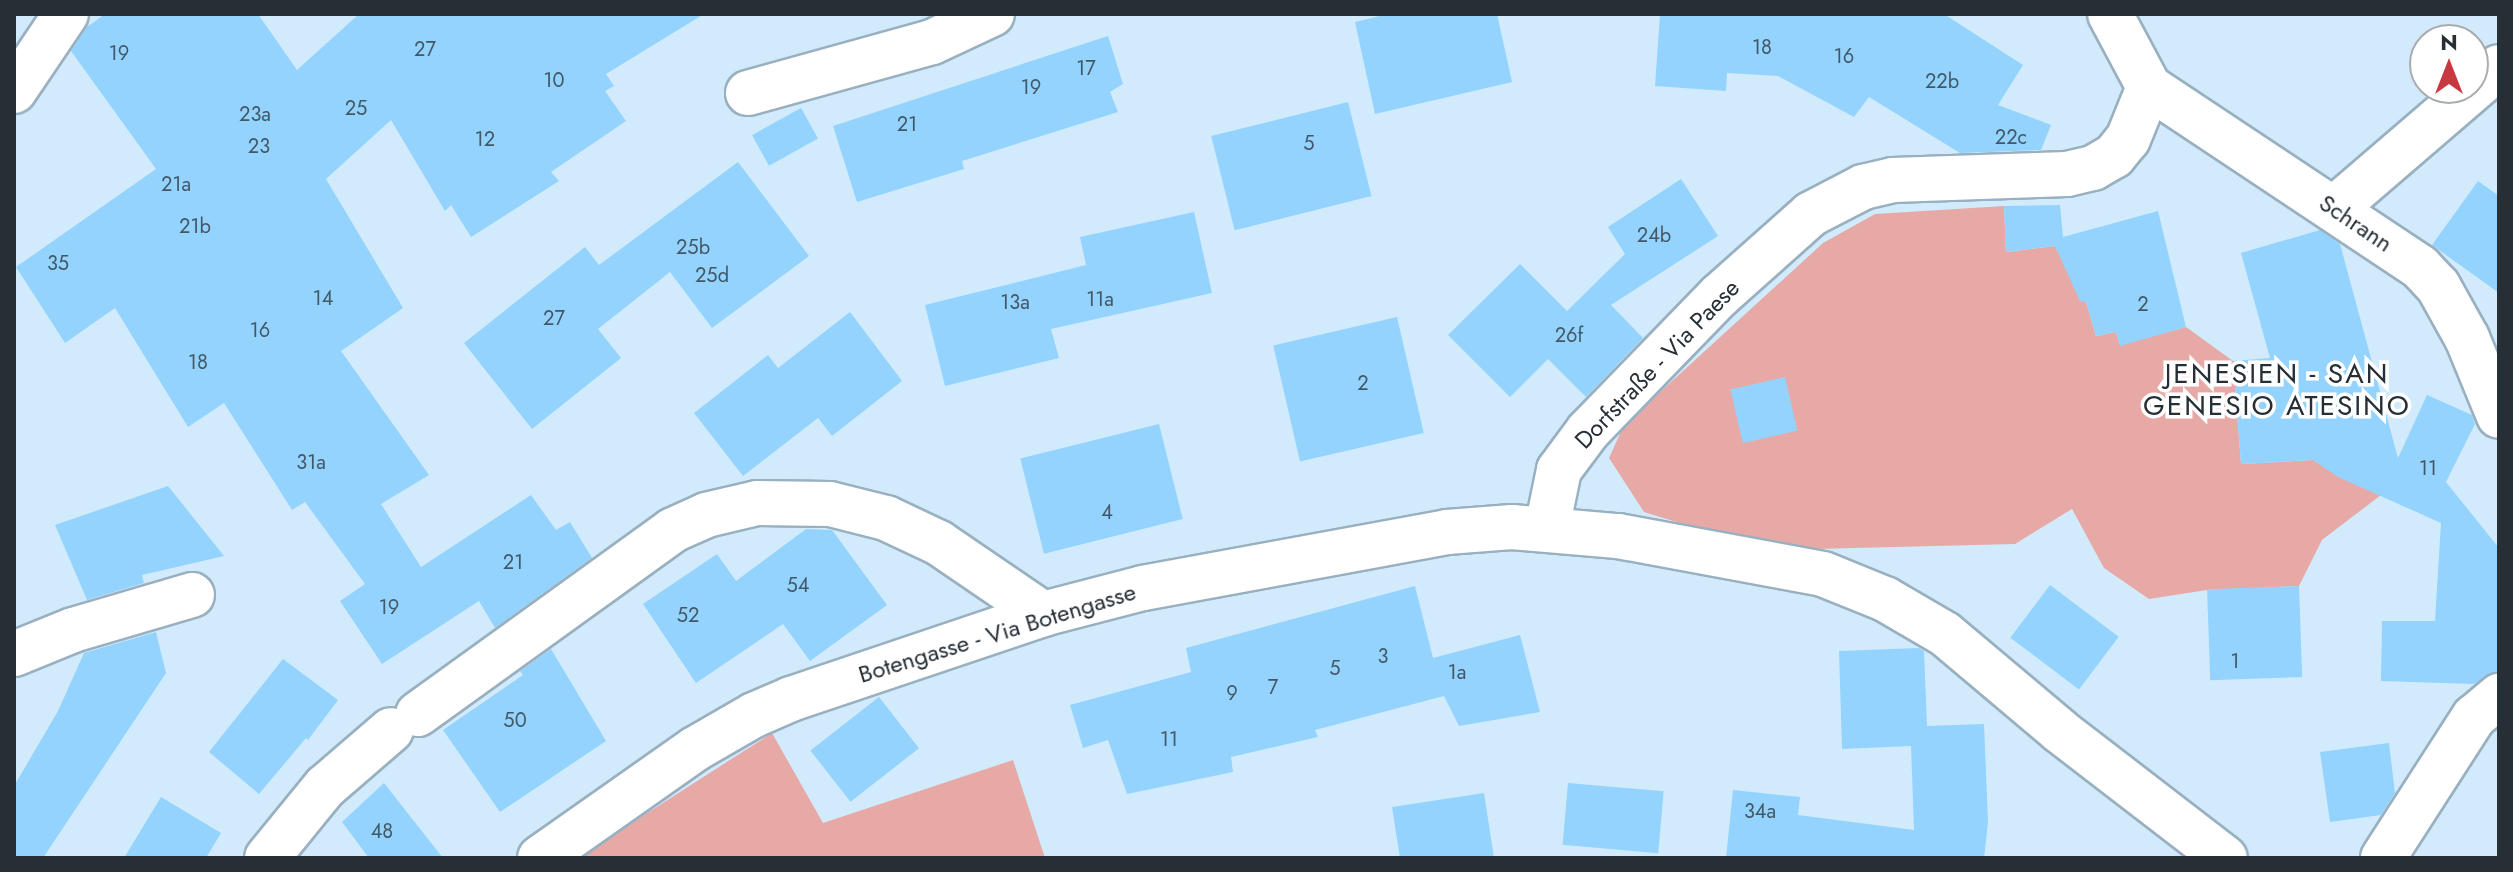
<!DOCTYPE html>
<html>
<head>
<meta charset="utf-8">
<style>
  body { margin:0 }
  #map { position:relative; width:2513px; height:872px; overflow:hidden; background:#d2ebfc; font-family:Jost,sans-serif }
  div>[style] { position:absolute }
  .green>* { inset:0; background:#e7a9a6 }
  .building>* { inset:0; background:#93d3fe; transform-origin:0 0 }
  .roads { filter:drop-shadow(2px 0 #99b0c0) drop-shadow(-2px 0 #99b0c0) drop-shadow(0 2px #99b0c0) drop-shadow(0 -2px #99b0c0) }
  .minor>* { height:44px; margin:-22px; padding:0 22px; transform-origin:22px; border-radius:22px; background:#fff }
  span { translate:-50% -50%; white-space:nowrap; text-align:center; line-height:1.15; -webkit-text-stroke:7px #fff; paint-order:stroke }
  .number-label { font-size:20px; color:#415868 }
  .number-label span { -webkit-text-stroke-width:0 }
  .street-label { font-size:24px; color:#262f36 }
  .quarter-label { font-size:28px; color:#262f36; letter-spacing:2px }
  .frame { position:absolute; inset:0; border:16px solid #262f36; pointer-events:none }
  .north { position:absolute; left:2409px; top:24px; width:80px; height:80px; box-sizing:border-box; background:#fff; border:2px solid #a8acaf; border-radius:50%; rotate:0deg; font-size:22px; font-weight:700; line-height:32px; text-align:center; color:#262f36 }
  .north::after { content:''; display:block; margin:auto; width:28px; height:36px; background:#c83841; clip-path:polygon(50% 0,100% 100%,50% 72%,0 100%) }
</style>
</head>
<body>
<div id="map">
  <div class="green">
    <div style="clip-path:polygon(2004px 206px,2006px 252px,2055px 246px,2086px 302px,2096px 336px,2116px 332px,2120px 345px,2186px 327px,2233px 361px,2241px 464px,2313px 460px,2381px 495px,2322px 540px,2299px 586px,2207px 590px,2149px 599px,2104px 568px,2072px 509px,2015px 544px,1815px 549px,1725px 537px,1644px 512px,1609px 458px,1624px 425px,1823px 243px,1875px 214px)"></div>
    <div style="clip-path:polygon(772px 733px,823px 823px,1013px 760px,1045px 858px,577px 858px)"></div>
  </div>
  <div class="building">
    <div style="clip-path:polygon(105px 14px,258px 14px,297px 70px,359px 14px,704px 14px,606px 74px,614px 86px,605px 91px,626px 121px,551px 172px,559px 181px,471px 237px,451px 205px,445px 211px,391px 120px,326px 179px,403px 308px,341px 351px,429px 475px,381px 504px,421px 567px,531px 495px,556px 530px,570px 522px,592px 558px,495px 628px,479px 601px,382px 664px,340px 601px,365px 584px,305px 502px,292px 510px,224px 403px,188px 427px,115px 308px,65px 343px,16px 267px,156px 169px,71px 51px,87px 27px)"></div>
    <div style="clip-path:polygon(1388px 14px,1497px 14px,1512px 82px,1375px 114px,1355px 22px)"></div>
    <div style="clip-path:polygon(1660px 14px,1944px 14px,2023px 65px,1998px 105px,2051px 125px,2041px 150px,1960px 153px,1869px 97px,1854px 117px,1778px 76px,1727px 73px,1726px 91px,1655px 86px)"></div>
    <div style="clip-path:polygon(1108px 36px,1123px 84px,1110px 92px,1118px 112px,962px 161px,964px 169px,857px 202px,833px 126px)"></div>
    <div style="left:1348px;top:102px;width:97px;height:141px;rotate:76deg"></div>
    <div style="left:801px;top:108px;width:35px;height:56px;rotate:61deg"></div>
    <div style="clip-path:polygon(738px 162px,809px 256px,712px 328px,670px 272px,598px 329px,621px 358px,532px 429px,464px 343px,585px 247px,599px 265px)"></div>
    <div style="clip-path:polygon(1681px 179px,1718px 236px,1611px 305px,1643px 338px,1586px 397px,1548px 359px,1510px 397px,1448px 335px,1520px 264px,1567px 311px,1625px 254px,1608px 227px)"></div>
    <div style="clip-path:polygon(2478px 181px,2499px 196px,2499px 293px,2432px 245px)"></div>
    <div style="clip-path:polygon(2060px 205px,2063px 237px,2158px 211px,2186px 327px,2120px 346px,2116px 332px,2096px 336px,2086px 302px,2080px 301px,2055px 246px,2006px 252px,2004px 206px)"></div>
    <div style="clip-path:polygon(1194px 212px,1212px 293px,1051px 329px,1059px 358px,945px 386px,925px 305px,1086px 265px,1080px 237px)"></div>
    <div style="clip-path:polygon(2320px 230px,2340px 244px,2398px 458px,2427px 395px,2472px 415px,2475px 424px,2446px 482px,2499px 548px,2497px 671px,2474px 684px,2381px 681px,2382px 621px,2435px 621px,2441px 523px,2338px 477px,2313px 460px,2241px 464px,2233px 361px,2270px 358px,2241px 253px)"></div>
    <div style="clip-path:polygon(850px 312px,902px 381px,832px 436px,818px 418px,743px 476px,694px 413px,768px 355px,778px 368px)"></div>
    <div style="left:1397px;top:317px;width:119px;height:127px;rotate:77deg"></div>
    <div style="left:1785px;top:377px;width:55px;height:56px;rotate:77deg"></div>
    <div style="left:1159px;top:424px;width:98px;height:143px;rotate:76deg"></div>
    <div style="clip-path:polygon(168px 486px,224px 556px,142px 575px,144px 583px,87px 600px,55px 525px)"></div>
    <div style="clip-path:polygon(806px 529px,832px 530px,887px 605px,810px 661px,783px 624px,696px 683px,643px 604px,717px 554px,736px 581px)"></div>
    <div style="left:2050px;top:585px;width:86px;height:66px;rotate:37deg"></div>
    <div style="clip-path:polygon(1415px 586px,1433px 658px,1520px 635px,1540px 712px,1459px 726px,1444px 696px,1315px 730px,1318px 737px,1231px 757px,1233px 772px,1127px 794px,1108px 740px,1083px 748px,1070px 705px,1191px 672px,1186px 648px)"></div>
    <div style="left:2299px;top:586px;width:91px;height:92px;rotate:88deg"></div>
    <div style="clip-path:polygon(156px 632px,166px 673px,43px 858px,14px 858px,14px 786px,58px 711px,84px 653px)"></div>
    <div style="clip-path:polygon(1919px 648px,1924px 651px,1927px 726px,1984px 724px,1988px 822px,1984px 858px,1726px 858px,1733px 790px,1800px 797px,1798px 815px,1914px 830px,1911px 746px,1842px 749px,1839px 651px)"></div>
    <div style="clip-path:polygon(551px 649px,606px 741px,500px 812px,443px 730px,523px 675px,520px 671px)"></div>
    <div style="clip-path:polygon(283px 659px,338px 700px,308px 740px,306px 738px,259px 794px,209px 752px)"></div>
    <div style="left:879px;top:697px;width:65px;height:87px;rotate:52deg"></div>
    <div style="clip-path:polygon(2389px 743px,2395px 793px,2381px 815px,2330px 822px,2320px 752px)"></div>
    <div style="clip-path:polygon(384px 783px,443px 858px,369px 858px,342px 822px)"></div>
    <div style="left:1568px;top:783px;width:96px;height:62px;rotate:5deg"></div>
    <div style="clip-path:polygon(1484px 793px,1494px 858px,1400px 858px,1392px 807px)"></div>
    <div style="clip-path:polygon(161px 797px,221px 833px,206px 858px,124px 858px)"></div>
  </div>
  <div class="roads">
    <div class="minor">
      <div style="left:2110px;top:14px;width:83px;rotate:61.9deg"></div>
      <div style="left:2149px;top:87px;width:325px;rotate:33.6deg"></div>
      <div style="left:2420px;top:267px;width:26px;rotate:47deg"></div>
      <div style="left:2438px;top:286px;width:60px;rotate:60.9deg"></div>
      <div style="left:2467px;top:338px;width:84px;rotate:67.7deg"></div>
      <div style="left:14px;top:91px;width:93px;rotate:-56deg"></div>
      <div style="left:748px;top:93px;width:191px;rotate:-15.5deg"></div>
      <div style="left:932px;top:42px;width:66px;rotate:-25deg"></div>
      <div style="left:2335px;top:208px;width:216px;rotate:-40.7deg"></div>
      <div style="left:1547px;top:528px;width:59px;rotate:-78.3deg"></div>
      <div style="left:1559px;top:470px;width:49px;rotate:-53.4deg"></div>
      <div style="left:1588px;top:431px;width:188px;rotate:-45.9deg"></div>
      <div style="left:1719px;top:296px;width:123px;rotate:-41.7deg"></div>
      <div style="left:1811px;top:214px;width:59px;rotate:-27.4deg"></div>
      <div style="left:1863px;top:187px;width:31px;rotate:-13deg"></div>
      <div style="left:1893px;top:180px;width:174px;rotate:-2deg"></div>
      <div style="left:2067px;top:174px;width:27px;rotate:-13deg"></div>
      <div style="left:2093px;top:168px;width:24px;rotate:-30deg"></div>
      <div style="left:2114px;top:156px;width:22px;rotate:-51deg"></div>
      <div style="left:2128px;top:139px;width:56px;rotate:-68deg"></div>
      <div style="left:14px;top:654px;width:64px;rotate:-22.1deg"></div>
      <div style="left:73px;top:630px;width:124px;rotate:-16.4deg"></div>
      <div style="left:418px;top:714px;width:314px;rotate:-35.8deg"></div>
      <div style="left:673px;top:530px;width:36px;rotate:-24deg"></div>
      <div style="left:706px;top:515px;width:52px;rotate:-13.2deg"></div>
      <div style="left:757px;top:503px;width:73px;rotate:0.8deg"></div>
      <div style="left:830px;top:504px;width:58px;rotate:14deg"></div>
      <div style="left:886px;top:518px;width:59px;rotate:25.3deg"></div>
      <div style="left:939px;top:543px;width:126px;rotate:34.3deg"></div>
      <div style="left:267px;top:858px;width:92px;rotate:-50.8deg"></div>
      <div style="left:325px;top:787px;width:87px;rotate:-40.8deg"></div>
      <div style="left:540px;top:858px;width:189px;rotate:-35.1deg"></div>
      <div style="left:695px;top:749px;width:68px;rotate:-30deg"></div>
      <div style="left:754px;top:715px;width:40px;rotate:-23.4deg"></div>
      <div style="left:791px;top:699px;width:266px;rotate:-18.6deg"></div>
      <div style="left:1043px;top:614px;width:103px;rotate:-14.6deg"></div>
      <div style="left:1143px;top:588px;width:309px;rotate:-10.4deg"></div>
      <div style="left:1447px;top:532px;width:65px;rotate:-4.4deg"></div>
      <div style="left:1512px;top:527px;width:106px;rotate:4.9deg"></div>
      <div style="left:1618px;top:536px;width:208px;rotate:10.5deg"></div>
      <div style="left:1823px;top:574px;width:67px;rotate:22deg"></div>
      <div style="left:1885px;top:599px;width:69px;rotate:30.3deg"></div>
      <div style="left:1945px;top:634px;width:150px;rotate:40.1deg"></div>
      <div style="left:2060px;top:731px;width:208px;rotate:37.6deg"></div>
      <div style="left:2383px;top:858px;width:168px;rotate:-57.2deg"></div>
      <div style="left:2474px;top:717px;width:33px;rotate:-40deg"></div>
    </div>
  </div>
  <div class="number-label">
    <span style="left:1762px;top:47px">18</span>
    <span style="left:425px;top:49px">27</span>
    <span style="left:119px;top:53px">19</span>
    <span style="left:1844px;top:56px">16</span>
    <span style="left:1086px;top:68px">17</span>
    <span style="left:554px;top:80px">10</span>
    <span style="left:1942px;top:81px">22b</span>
    <span style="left:1031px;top:87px">19</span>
    <span style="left:356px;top:108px">25</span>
    <span style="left:255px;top:114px">23a</span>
    <span style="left:907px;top:124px">21</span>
    <span style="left:2011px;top:137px">22c</span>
    <span style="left:485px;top:139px">12</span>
    <span style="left:1309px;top:143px">5</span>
    <span style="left:259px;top:146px">23</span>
    <span style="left:176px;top:184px">21a</span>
    <span style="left:195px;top:226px">21b</span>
    <span style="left:1654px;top:235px">24b</span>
    <span style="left:693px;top:247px">25b</span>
    <span style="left:58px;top:263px">35</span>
    <span style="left:712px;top:275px">25d</span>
    <span style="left:323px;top:298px">14</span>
    <span style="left:1100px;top:299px">11a</span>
    <span style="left:1015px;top:302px">13a</span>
    <span style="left:2143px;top:304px">2</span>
    <span style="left:554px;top:318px">27</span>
    <span style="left:260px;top:330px">16</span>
    <span style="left:1569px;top:335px">26f</span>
    <span style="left:198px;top:362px">18</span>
    <span style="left:1363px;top:383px">2</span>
    <span style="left:311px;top:462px">31a</span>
    <span style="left:2428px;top:468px">11</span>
    <span style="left:1107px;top:512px">4</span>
    <span style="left:513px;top:562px">21</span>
    <span style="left:798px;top:585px">54</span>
    <span style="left:389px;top:607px">19</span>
    <span style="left:688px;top:615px">52</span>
    <span style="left:1383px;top:656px">3</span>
    <span style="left:2235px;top:661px">1</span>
    <span style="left:1335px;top:668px">5</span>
    <span style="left:1457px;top:672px">1a</span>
    <span style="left:1273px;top:687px">7</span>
    <span style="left:1232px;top:693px">9</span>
    <span style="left:515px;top:720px">50</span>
    <span style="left:1169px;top:739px">11</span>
    <span style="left:1760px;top:811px">34a</span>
    <span style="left:382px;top:831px">48</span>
  </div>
  <div class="street-label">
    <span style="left:2356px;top:223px;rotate:34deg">Schrann</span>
    <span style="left:1657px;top:364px;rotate:-46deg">Dorfstraße - Via Paese</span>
    <span style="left:997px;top:633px;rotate:-17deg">Botengasse - Via Botengasse</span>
  </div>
  <div class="quarter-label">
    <span style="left:2277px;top:390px">JENESIEN - SAN<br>GENESIO ATESINO</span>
  </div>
  <div class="frame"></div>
  <div class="north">N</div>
</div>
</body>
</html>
